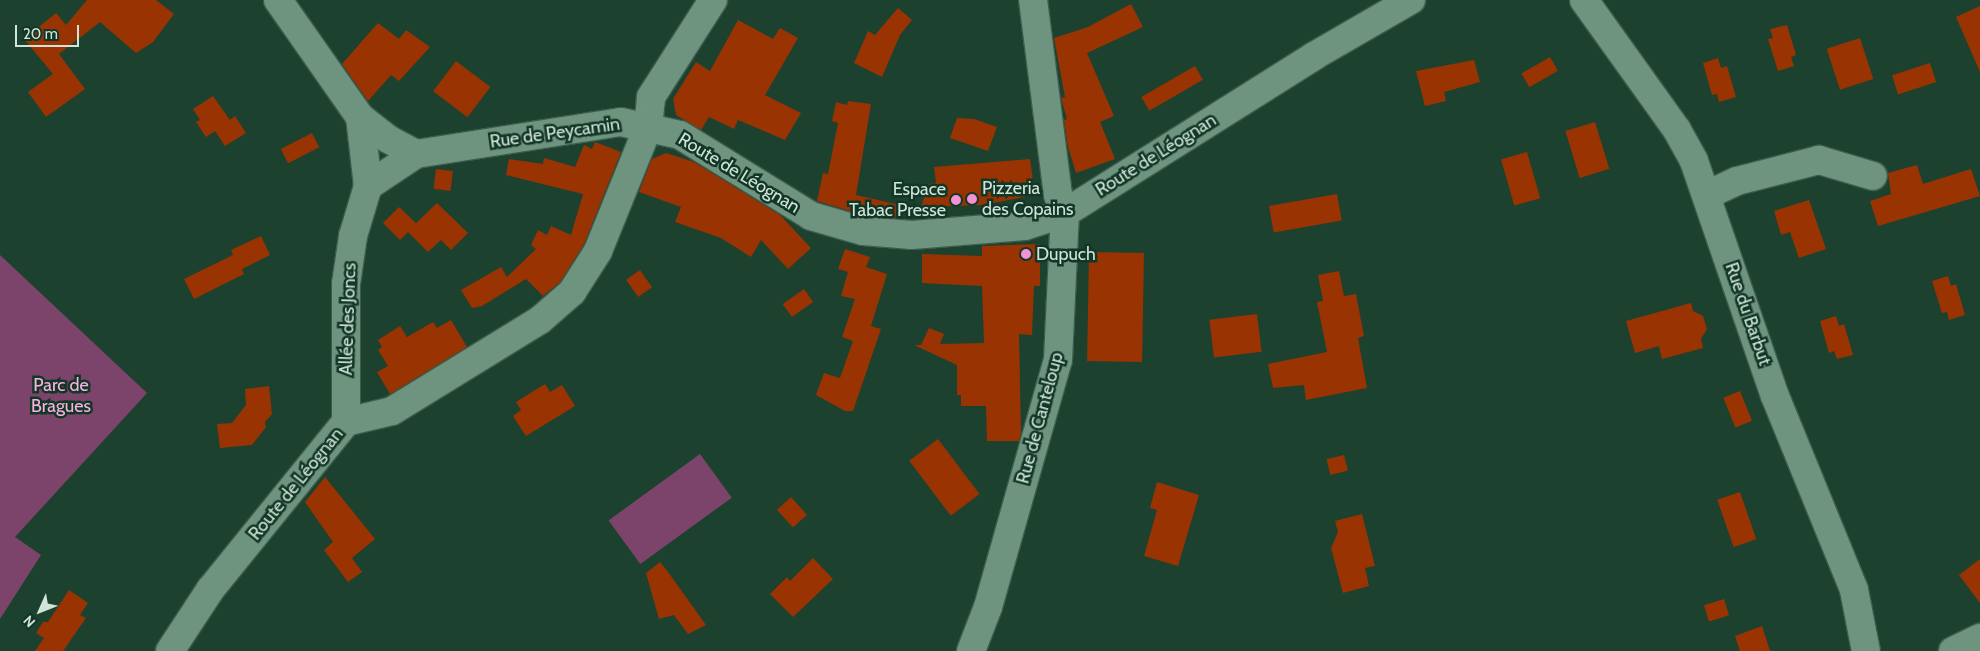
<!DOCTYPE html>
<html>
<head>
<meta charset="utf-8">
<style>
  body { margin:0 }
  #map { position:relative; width:1980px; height:651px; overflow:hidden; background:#1d412f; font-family:Cabin,sans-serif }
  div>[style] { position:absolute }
  .green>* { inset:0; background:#7d446b; transform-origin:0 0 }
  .building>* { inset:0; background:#993301; transform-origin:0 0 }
  .roads { filter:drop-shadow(1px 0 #3c5d4d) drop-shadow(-1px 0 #3c5d4d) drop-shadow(0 1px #3c5d4d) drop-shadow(0 -1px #3c5d4d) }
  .minor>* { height:28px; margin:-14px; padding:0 14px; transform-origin:14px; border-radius:14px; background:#6e947f }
  .dots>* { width:14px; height:14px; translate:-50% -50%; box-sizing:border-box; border:2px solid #123726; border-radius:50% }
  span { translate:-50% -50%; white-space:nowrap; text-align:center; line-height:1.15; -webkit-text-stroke:5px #123726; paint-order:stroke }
  .street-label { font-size:18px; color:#d0e4d9 }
  .poi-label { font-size:18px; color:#d0e4d9 }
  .left { translate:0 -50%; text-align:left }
  .right { translate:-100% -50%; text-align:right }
  .park-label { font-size:18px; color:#fbb1e1 }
  .north { position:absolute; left:15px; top:586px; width:50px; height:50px; -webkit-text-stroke:4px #123726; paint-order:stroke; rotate:226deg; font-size:14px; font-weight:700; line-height:20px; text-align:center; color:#d0e4d9 }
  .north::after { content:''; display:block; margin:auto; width:18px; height:22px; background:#d0e4d9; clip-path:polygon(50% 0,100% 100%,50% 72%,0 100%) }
  .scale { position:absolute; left:15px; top:25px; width:64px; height:22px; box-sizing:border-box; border:2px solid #d0e4d9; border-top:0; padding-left:6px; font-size:15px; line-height:18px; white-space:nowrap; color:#d0e4d9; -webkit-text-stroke:4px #123726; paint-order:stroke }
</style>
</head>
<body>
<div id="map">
  <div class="green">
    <div style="clip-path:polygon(0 255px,147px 393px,15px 537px,41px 555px,0 619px)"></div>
    <div style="left:700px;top:454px;width:54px;height:113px;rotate:54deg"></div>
  </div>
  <div class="building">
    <div style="clip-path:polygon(87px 0,156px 0,174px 14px,153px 42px,136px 53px,100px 22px,59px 54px,85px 89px,46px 117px,28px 92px,53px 74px,24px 39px,56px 13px,66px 25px)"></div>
    <div style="clip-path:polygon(1131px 4px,1143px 27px,1087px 53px,1114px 116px,1100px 122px,1115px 159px,1076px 173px,1068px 147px,1064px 120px,1067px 119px,1061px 98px,1065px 97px,1054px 38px,1088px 27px)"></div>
    <div style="clip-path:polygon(1980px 6px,1980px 72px,1956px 17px)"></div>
    <div style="clip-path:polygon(898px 8px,912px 20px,900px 35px,882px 77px,854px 63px,868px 31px,875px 35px)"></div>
    <div style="clip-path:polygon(738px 20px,773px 39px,780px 28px,798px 38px,765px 95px,801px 113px,785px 140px,738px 120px,734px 129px,709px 117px,701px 130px,676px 115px,673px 99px,696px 62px,710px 71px)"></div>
    <div style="clip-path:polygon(378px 23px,399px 39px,406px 30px,430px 47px,399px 81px,391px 75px,368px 101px,342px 64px)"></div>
    <div style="clip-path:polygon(1787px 25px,1796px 55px,1791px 57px,1794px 66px,1778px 71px,1768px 39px,1773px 38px,1770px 29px)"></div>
    <div style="left:1860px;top:38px;width:43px;height:35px;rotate:72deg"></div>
    <div style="left:1550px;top:57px;width:16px;height:33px;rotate:60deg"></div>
    <div style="clip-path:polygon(1718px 58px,1721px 68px,1727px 66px,1736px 97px,1719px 102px,1717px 94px,1712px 95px,1703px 63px)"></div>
    <div style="clip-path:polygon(1474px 60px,1480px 82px,1444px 92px,1446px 101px,1425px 106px,1416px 71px)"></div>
    <div style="left:456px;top:61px;width:43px;height:38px;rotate:37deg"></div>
    <div style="left:1930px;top:63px;width:20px;height:40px;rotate:72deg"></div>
    <div style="left:1195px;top:66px;width:16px;height:62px;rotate:60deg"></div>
    <div style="clip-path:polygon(213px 96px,230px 120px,235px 116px,246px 133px,225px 146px,215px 131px,206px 137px,196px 122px,200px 120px,193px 109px)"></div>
    <div style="clip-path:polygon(848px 101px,871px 104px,856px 195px,904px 206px,901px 218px,856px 213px,859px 203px,850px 211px,817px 201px,823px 173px,828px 174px,838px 123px,832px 121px,836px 102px,847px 105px)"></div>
    <div style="clip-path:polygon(957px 118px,974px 119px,997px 127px,988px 151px,950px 138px)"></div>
    <div style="left:1595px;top:122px;width:49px;height:31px;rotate:73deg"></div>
    <div style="left:312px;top:133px;width:16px;height:35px;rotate:63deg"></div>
    <div style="clip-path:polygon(595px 142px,621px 152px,584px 244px,560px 282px,543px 296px,526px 279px,482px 306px,472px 308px,461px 290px,501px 267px,507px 277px,536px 249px,531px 245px,538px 230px,547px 235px,551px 226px,571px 235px,583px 194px,506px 175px,509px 159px,543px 164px,544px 158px,575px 167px,584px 145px,592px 149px)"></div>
    <div style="left:1527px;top:152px;width:48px;height:27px;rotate:74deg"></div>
    <div style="clip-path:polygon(666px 153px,694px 162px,780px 215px,811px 248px,788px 269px,761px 240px,751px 257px,721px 238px,675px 222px,681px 207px,639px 192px,652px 159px)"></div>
    <div style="clip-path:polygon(1030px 159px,1035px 195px,982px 205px,921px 207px,929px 184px,936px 183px,934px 167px)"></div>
    <div style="clip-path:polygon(1917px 165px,1923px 184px,1971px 169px,1980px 196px,1878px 226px,1870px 201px,1891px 194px,1888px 173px)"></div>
    <div style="left:436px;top:169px;width:17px;height:20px;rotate:7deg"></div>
    <div style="left:1337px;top:194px;width:27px;height:69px;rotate:80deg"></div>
    <div style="clip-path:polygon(1809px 200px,1826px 249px,1799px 258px,1790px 232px,1781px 235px,1774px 211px)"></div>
    <div style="clip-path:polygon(437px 203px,468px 233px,451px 250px,441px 240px,428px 252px,408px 232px,400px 240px,383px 223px,399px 207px,416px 223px,409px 230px)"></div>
    <div style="clip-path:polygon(261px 236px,270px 255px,242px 269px,244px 274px,194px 299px,184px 279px,233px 255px,231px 250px)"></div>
    <div style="clip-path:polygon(1040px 244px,1040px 286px,1034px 286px,1032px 335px,1019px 334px,1021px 433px,1019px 441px,987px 441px,986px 406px,961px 406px,961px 395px,957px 395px,957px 365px,914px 345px,921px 345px,929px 328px,944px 334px,940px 344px,984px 343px,982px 286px,922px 283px,922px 254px,982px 256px,982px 246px)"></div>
    <div style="clip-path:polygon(845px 249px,870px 257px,866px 267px,887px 274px,871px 326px,881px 329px,853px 411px,845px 411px,816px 395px,824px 373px,840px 378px,853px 341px,842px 337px,855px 299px,841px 296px,848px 272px,838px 269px)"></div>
    <div style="left:1089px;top:252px;width:55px;height:109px;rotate:1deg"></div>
    <div style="left:640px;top:270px;width:21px;height:17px;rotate:55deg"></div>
    <div style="clip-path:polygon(1339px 271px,1344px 296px,1356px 294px,1364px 336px,1358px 338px,1367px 388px,1306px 400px,1304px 385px,1273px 388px,1268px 364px,1327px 352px,1317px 302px,1323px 301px,1318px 275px)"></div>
    <div style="clip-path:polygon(1948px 276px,1951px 286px,1956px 284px,1965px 315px,1949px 320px,1947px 312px,1942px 313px,1932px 281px)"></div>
    <div style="left:804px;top:289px;width:16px;height:26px;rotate:55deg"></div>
    <div style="clip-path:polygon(1691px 303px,1693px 311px,1703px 316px,1707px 329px,1701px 339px,1703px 348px,1662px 359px,1659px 346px,1635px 353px,1626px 321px)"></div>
    <div style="left:1257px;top:314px;width:38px;height:48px;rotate:83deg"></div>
    <div style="clip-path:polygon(1836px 316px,1839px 326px,1844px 324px,1853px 355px,1837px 359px,1834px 351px,1829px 353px,1820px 321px)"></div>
    <div style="clip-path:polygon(451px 320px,467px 347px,390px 394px,377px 372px,388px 366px,378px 350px,382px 347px,378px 340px,400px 326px,407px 337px,433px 322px,437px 328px)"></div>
    <div style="clip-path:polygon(545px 384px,550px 392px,562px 385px,575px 406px,526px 436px,513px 416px,521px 410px,516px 402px)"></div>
    <div style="clip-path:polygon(269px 386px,272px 414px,265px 422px,266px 427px,252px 445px,220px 448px,217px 424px,232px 423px,246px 405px,245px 389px)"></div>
    <div style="left:1740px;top:391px;width:32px;height:18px;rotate:68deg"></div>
    <div style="left:938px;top:439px;width:69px;height:36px;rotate:53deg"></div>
    <div style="left:1344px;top:455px;width:16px;height:18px;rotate:76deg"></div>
    <div style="clip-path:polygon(325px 477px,375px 539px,352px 558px,362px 572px,348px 582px,324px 550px,333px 542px,305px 502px)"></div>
    <div style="clip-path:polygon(1157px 482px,1199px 495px,1178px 566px,1144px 556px,1157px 510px,1150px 508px)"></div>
    <div style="left:1740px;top:492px;width:50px;height:24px;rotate:71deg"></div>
    <div style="left:791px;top:497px;width:24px;height:19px;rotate:48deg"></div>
    <div style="clip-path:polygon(1362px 514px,1375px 566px,1365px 568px,1369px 586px,1343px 593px,1331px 548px,1338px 532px,1335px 521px)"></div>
    <div style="clip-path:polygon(813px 558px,833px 579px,793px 617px,770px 594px,787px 577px,790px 581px)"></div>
    <div style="clip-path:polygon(1980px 559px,1980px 603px,1959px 575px)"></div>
    <div style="clip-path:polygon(660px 562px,668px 572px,706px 625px,688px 634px,674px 615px,659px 619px,646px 573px)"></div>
    <div style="clip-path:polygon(69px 590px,88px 603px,80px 615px,86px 618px,63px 651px,35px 651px,44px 638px,36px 633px,43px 622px,48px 622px)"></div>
    <div style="left:1724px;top:599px;width:17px;height:21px;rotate:73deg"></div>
    <div style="clip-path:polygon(1762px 626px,1770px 651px,1740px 651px,1735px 636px)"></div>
  </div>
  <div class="roads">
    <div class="minor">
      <div style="left:278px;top:0;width:143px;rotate:55deg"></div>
      <div style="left:360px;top:117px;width:36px;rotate:38deg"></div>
      <div style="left:388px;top:139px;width:32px;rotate:28deg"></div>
      <div style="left:416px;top:154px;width:207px;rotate:-8.9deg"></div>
      <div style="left:621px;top:122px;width:60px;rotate:12.4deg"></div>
      <div style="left:680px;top:135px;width:154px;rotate:31.7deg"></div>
      <div style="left:811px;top:216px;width:54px;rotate:16.1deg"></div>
      <div style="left:863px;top:231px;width:49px;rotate:4.7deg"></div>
      <div style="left:912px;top:235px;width:113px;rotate:-4.6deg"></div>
      <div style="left:1025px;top:226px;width:42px;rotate:-18deg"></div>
      <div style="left:1065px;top:213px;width:294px;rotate:-32.2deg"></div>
      <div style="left:1314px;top:56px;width:112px;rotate:-30deg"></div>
      <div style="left:1584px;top:0;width:160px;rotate:54.4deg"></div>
      <div style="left:1677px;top:130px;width:35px;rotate:61deg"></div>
      <div style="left:1694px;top:161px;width:249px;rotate:71deg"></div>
      <div style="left:1775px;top:396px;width:209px;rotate:67.8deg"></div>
      <div style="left:1854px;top:590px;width:62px;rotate:78.9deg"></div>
      <div style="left:360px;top:117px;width:69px;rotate:83.4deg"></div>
      <div style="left:1707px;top:195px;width:33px;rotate:-25deg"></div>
      <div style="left:1737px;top:181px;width:85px;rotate:-14.4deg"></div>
      <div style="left:1819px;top:160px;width:56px;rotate:16.5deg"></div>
      <div style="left:346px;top:422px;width:138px;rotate:-90deg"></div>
      <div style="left:346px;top:284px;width:49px;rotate:-81.7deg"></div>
      <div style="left:353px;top:236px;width:52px;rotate:-73.3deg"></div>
      <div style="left:368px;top:186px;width:58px;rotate:-33.7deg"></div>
      <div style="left:170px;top:651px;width:73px;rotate:-56.7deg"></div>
      <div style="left:210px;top:590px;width:216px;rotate:-51deg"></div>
      <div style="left:346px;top:422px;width:47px;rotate:-13.4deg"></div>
      <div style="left:392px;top:411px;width:174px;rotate:-31.6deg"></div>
      <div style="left:540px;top:320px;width:43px;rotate:-41.2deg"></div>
      <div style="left:572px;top:292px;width:49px;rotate:-57.6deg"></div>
      <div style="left:598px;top:251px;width:134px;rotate:-68deg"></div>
      <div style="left:648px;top:127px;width:30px;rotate:-84deg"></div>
      <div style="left:651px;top:97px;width:115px;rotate:-57.4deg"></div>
      <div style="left:971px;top:651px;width:47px;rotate:-68.9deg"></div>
      <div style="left:988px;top:607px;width:257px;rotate:-74.2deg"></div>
      <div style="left:1058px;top:360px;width:147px;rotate:-87.3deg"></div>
      <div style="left:1065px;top:213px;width:19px;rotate:-111deg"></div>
      <div style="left:1058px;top:195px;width:197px;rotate:-97.3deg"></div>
      <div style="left:1953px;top:651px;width:30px;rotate:-26deg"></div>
    </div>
  </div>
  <div class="dots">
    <div style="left:972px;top:199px;background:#f491d4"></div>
    <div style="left:956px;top:200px;background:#f491d4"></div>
    <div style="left:1026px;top:254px;background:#f491d4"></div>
  </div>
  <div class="street-label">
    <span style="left:555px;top:133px;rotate:-8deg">Rue de Peycamin</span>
    <span style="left:1156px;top:155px;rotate:-32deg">Route de Léognan</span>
    <span style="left:739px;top:173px;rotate:31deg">Route de Léognan</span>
    <span style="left:1748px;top:314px;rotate:71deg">Rue du Barbut</span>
    <span style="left:348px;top:319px;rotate:-88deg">Allée des Joncs</span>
    <span style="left:1040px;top:418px;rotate:-75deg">Rue de Canteloup</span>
    <span style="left:296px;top:484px;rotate:-51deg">Route de Léognan</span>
  </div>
  <div class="poi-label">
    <span class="left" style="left:982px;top:199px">Pizzeria<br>des Copains</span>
    <span class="right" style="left:946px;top:200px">Espace<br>Tabac Presse</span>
    <span class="left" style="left:1036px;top:254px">Dupuch</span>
  </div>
  <div class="park-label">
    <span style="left:61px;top:396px">Parc de<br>Bragues</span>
  </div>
  <div class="north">N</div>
  <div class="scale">20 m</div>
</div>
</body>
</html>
